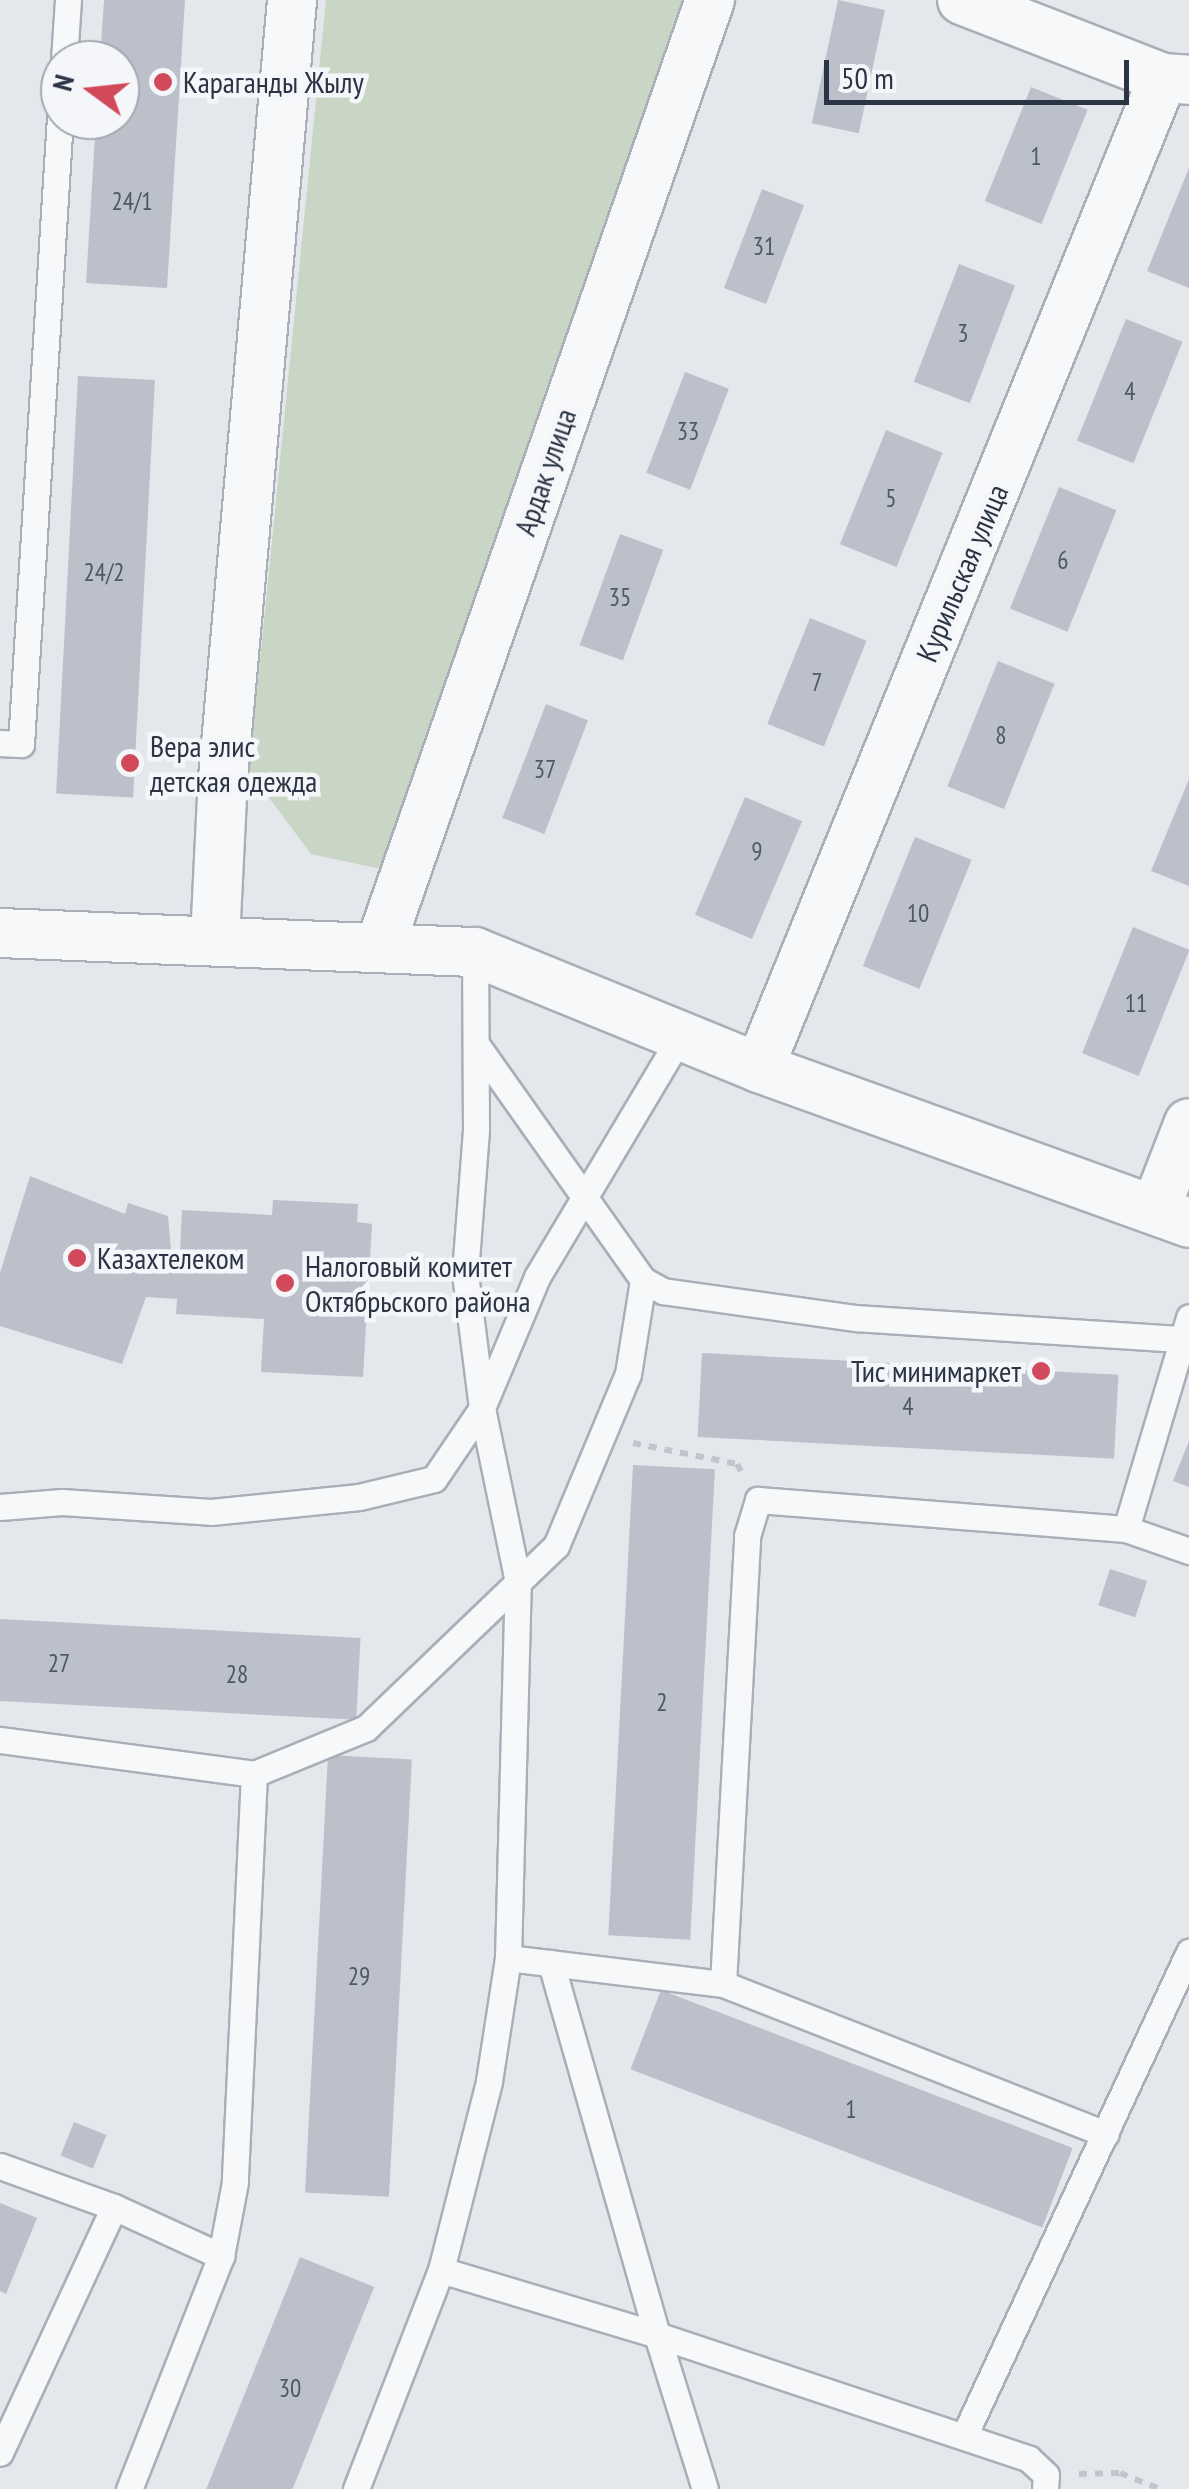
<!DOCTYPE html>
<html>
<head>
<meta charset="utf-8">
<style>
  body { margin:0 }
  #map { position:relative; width:1189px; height:2489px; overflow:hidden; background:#e4e7ec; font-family:"PT Sans Narrow",sans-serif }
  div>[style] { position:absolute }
  .green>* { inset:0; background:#c9d6c5 }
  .building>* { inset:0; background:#bbc0ca; transform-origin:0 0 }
  .path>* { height:6px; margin-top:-3px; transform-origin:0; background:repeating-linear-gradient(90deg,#c2c5cb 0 8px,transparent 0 16px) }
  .roads { filter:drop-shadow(2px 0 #a9aeb7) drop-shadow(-2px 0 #a9aeb7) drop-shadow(0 2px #a9aeb7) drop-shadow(0 -2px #a9aeb7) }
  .service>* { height:25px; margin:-12.5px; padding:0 12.5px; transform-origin:12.5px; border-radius:12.5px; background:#f7f8fa }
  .minor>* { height:48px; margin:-24px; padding:0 24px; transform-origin:24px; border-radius:24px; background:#f7f8fa }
  .dots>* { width:28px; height:28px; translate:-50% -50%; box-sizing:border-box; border:5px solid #f4f6f9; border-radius:50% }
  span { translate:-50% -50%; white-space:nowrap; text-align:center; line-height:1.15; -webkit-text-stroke:9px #f4f6f9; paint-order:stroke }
  .number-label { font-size:25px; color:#4f5766 }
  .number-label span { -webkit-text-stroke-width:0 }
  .poi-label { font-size:30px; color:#2b3445 }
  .left { translate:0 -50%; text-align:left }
  .right { translate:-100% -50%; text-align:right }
  .street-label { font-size:30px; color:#2b3445 }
  .north { position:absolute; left:40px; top:40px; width:100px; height:100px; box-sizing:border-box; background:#f4f6f9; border:2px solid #a4a8b1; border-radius:50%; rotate:285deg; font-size:28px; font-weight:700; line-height:40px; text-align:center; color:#2b3445 }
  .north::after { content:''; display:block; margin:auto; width:35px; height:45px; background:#d1495b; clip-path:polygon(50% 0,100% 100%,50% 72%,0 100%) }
  .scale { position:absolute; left:824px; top:60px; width:305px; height:45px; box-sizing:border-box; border:5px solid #2b3445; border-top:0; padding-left:12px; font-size:30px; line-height:35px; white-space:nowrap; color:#2b3445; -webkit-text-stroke:8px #f4f6f9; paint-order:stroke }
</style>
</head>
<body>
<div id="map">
  <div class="green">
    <div style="clip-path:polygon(326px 0,685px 0,385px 870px,311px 854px,249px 771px)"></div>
  </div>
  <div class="building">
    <div style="clip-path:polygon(104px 0,185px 0,167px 288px,86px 283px,96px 120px,120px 120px,120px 60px,100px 60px)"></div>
    <div style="left:838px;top:0;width:48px;height:126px;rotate:12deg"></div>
    <div style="left:1031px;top:87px;width:61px;height:123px;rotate:22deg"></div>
    <div style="clip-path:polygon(1189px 168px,1189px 288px,1147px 271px)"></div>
    <div style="left:762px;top:189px;width:45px;height:106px;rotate:21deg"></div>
    <div style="left:959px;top:264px;width:60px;height:126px;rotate:21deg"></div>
    <div style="left:1126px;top:319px;width:61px;height:131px;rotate:22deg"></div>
    <div style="left:685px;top:372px;width:47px;height:108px;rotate:21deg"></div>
    <div style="left:78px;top:376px;width:77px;height:418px;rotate:3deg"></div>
    <div style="left:886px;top:430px;width:61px;height:123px;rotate:22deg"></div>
    <div style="left:1059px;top:487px;width:62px;height:131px;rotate:22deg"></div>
    <div style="left:620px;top:534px;width:46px;height:118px;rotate:20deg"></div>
    <div style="left:810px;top:618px;width:61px;height:114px;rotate:22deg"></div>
    <div style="left:998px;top:661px;width:61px;height:135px;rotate:22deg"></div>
    <div style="left:546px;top:704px;width:45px;height:122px;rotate:21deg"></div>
    <div style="clip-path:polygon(1189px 779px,1189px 886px,1151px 871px)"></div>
    <div style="left:745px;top:797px;width:62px;height:128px;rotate:23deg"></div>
    <div style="left:915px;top:837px;width:61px;height:139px;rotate:22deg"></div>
    <div style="left:1133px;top:927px;width:61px;height:136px;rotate:22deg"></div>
    <div style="clip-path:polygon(30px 1176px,125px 1214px,128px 1203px,168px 1216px,171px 1250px,180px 1251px,182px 1210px,272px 1215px,273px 1200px,358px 1204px,357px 1222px,372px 1224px,363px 1377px,261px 1372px,264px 1319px,176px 1314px,177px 1299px,146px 1297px,122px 1364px,0 1326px,0 1273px)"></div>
    <div style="left:702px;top:1353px;width:417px;height:84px;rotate:3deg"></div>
    <div style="clip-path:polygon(1189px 1441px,1189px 1487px,1173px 1481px)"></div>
    <div style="left:633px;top:1465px;width:82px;height:471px;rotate:3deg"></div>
    <div style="left:1110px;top:1569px;width:39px;height:38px;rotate:18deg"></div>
    <div style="left:0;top:1619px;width:361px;height:82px;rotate:3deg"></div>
    <div style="left:328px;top:1755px;width:84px;height:438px;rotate:3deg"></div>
    <div style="left:661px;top:1990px;width:441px;height:85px;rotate:21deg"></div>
    <div style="left:74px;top:2122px;width:35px;height:36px;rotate:22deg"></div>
    <div style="clip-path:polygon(0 2203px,37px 2218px,6px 2294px,0 2291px)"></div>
    <div style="left:300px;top:2257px;width:80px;height:250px;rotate:22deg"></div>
  </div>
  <div class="path">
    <div style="left:633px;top:1443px;width:106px;rotate:11.4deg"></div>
    <div style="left:737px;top:1464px;width:10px;rotate:61deg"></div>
    <div style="left:1079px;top:2474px;width:41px;rotate:-1.4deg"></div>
    <div style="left:1120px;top:2473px;width:43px;rotate:21.8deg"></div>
  </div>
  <div class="roads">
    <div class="service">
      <div style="left:64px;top:60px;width:60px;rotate:-86.2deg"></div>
      <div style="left:0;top:743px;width:21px;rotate:3deg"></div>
      <div style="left:21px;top:744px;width:628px;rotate:-86.44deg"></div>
      <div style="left:476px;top:1044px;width:289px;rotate:54.7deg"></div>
      <div style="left:643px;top:1280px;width:23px;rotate:29deg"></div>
      <div style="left:663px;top:1291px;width:195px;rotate:8deg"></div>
      <div style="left:856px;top:1318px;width:327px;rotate:3.7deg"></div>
      <div style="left:0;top:1507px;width:62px;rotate:-4.6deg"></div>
      <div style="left:62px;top:1502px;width:149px;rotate:3.8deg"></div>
      <div style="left:211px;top:1512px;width:149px;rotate:-5.8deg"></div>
      <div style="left:359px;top:1497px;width:77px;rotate:-13.5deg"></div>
      <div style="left:434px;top:1479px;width:86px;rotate:-55.9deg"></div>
      <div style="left:482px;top:1408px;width:142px;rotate:-67.2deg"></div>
      <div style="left:537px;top:1277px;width:283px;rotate:-59.2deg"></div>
      <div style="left:1126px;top:1529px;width:67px;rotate:19.2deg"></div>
      <div style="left:0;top:1740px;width:256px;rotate:7.6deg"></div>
      <div style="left:254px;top:1774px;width:408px;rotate:92.7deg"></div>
      <div style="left:235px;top:2182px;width:75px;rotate:100.7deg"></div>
      <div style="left:221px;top:2256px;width:251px;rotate:111.5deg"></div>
      <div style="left:254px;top:1774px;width:121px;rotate:-22.3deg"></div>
      <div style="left:366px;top:1728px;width:263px;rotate:-43.8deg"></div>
      <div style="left:556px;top:1546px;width:186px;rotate:-67.3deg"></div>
      <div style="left:628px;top:1374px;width:95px;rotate:-80.9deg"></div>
      <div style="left:508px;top:1958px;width:217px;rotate:6.9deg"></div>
      <div style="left:723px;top:1984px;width:449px;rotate:-86.9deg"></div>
      <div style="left:747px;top:1536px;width:38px;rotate:-73deg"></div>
      <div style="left:758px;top:1500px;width:369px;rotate:4.5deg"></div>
      <div style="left:1126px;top:1529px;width:221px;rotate:-73.4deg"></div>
      <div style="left:551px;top:1963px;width:387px;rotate:74.1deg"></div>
      <div style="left:657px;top:2335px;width:392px;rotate:18.4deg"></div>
      <div style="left:1029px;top:2459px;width:23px;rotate:43deg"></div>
      <div style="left:1046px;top:2475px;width:14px;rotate:94deg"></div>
      <div style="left:723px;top:1984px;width:411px;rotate:21.4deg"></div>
      <div style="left:0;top:2166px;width:121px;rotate:19.8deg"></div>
      <div style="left:114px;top:2207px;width:271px;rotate:114.9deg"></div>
      <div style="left:114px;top:2207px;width:118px;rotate:24.6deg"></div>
      <div style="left:441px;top:2270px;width:226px;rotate:16.7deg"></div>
      <div style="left:657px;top:2335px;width:161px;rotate:72.7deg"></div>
      <div style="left:965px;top:2434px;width:532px;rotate:-65.07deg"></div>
      <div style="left:356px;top:2489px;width:235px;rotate:-68.8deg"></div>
      <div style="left:441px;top:2270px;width:195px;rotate:-75.7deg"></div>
      <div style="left:489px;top:2081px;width:124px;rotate:-81.2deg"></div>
      <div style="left:508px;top:1958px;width:376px;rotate:-88.5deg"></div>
      <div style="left:518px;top:1582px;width:178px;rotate:-101.7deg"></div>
      <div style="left:482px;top:1408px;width:136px;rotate:-97.2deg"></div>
      <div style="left:465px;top:1273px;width:144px;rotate:-85.6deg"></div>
      <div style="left:476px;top:1129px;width:177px;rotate:-90.3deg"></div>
    </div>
    <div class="minor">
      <div style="left:962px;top:0;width:216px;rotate:21.2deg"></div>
      <div style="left:1163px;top:78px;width:26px;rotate:4deg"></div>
      <div style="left:0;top:933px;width:475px;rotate:2.3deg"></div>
      <div style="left:475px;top:952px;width:307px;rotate:22.2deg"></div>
      <div style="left:759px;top:1068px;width:457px;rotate:19.8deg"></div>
      <div style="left:215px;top:940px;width:162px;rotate:-87.2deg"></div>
      <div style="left:223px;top:778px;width:781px;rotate:-84.93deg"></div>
      <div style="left:381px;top:943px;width:999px;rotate:-70.77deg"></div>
      <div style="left:759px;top:1068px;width:1069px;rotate:-67.8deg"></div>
      <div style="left:1155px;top:1210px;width:93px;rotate:-68.7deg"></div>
    </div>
  </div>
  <div class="dots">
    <div style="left:163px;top:82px;background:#d1495b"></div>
    <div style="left:130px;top:763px;background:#d1495b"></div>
    <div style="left:77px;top:1258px;background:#d1495b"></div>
    <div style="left:285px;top:1283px;background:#d1495b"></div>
    <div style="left:1041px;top:1371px;background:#d1495b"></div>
  </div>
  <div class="number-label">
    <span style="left:1036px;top:156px">1</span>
    <span style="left:132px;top:201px">24/1</span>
    <span style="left:764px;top:246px">31</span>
    <span style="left:963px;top:333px">3</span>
    <span style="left:1130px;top:391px">4</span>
    <span style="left:688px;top:431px">33</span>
    <span style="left:891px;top:498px">5</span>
    <span style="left:1063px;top:560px">6</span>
    <span style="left:104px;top:572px">24/2</span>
    <span style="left:620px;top:597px">35</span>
    <span style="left:817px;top:682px">7</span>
    <span style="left:1001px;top:735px">8</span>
    <span style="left:545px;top:769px">37</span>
    <span style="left:757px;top:851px">9</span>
    <span style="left:918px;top:913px">10</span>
    <span style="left:1136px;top:1003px">11</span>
    <span style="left:908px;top:1406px">4</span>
    <span style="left:59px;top:1663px">27</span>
    <span style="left:237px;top:1674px">28</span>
    <span style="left:662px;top:1702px">2</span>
    <span style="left:359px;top:1976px">29</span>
    <span style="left:851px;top:2109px">1</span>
    <span style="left:290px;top:2388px">30</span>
  </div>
  <div class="poi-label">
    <span class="left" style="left:183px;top:82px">Караганды Жылу</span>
    <span class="left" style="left:150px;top:763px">Вера элис<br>детская одежда</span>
    <span class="left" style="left:97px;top:1258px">Казахтелеком</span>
    <span class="left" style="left:305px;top:1283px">Налоговый комитет<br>Октябрьского района</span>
    <span class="right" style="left:1021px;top:1371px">Тис минимаркет</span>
  </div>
  <div class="street-label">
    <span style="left:545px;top:472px;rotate:-71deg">Ардак улица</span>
    <span style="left:962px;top:573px;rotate:-67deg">Курильская улица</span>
  </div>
  <div class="north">N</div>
  <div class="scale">50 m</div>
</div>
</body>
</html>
